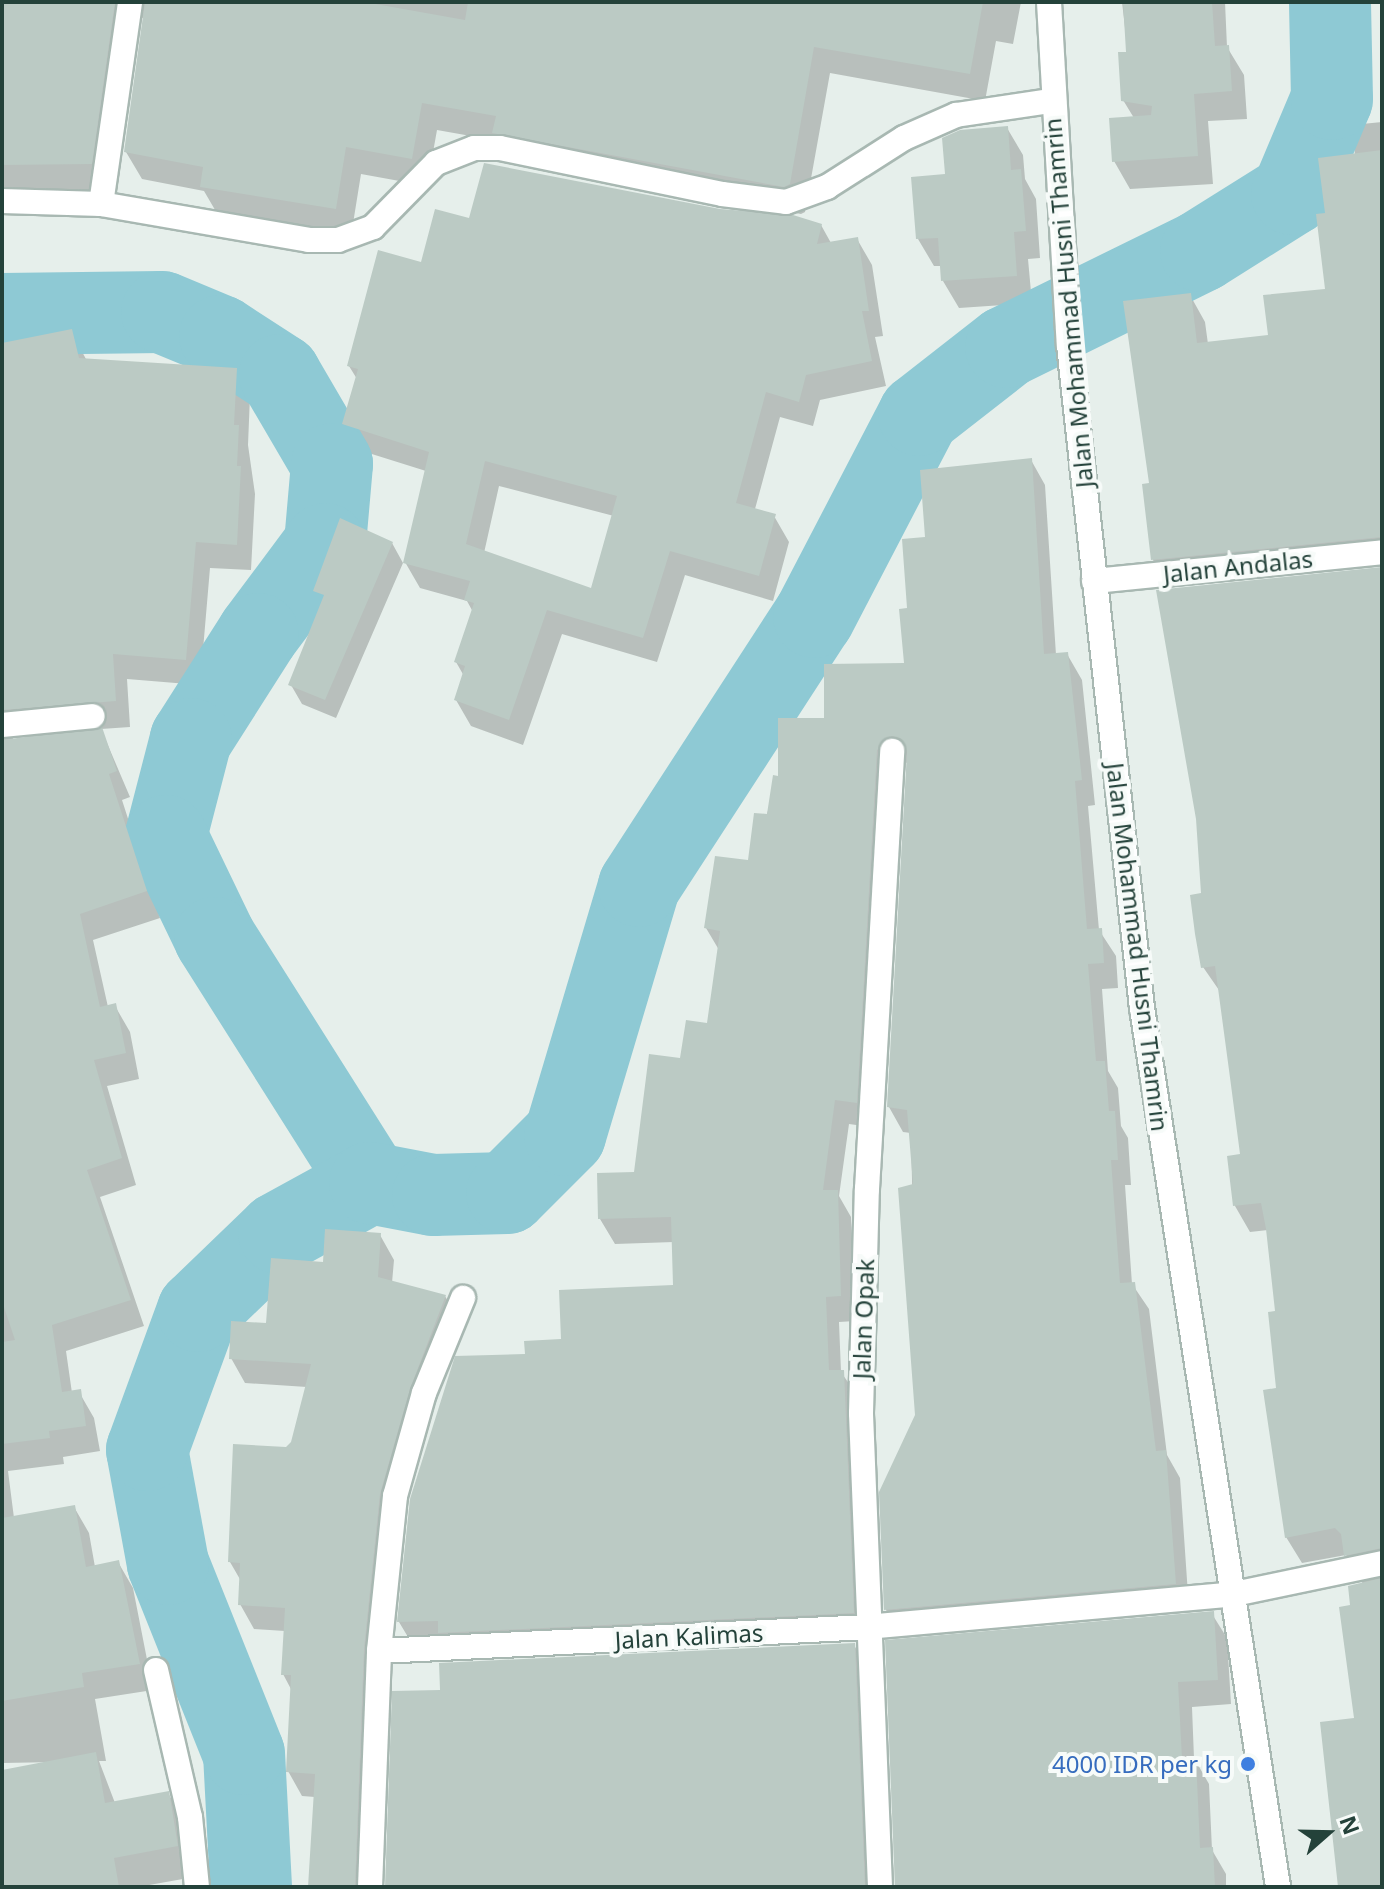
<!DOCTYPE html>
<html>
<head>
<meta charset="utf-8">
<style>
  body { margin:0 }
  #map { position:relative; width:1384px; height:1889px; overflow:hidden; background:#e6efeb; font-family:"Noto Sans",sans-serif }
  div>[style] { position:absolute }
  .shadow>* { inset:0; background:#0003 }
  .river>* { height:82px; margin:-41px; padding:0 41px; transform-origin:41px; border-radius:41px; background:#8ec9d4 }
  .building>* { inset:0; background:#bbcac4 }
  .roads { filter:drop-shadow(2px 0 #a8b8b2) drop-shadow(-2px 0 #a8b8b2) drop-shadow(0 2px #a8b8b2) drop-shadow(0 -2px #a8b8b2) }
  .minor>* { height:24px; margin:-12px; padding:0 12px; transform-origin:12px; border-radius:12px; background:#fff }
  .tertiary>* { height:24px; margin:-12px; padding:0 12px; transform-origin:12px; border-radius:12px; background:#fff }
  .dots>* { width:22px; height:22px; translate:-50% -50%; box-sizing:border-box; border:4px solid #f7fbf9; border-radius:50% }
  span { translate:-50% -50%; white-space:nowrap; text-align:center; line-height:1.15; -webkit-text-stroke:8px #f7fbf9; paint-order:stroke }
  .street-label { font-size:24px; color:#24423a }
  .shop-label { font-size:24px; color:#366cbe }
  .right { translate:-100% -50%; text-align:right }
  .frame { position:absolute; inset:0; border:4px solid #24423a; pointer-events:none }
  .north { position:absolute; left:1288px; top:1793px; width:80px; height:80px; -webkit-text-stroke:6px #f7fbf9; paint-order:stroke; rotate:70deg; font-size:22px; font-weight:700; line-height:32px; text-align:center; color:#24423a }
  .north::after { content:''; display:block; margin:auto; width:28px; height:36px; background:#24423a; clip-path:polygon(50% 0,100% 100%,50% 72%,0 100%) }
</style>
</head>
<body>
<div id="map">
  <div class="shadow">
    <div style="clip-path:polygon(2px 2px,1021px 2px,1013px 44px,996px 41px,985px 101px,830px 73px,805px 212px,801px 214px,510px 160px,499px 141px,437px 130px,427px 186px,361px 174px,351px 236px,218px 215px,204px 191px,142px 179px,126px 152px,145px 16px,130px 28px,107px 191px,2px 189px)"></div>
    <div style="clip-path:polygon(1122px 2px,1225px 2px,1227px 47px,1244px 75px,1247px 119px,1208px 121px,1213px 184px,1130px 189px,1114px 161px,1134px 118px,1123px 100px,1128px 54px)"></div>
    <div style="clip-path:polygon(1382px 122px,1382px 564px,1168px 586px,1153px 560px,1151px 485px,1190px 295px,1205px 322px,1208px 344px,1270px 337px,1327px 291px,1328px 215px,1355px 155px,1352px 125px)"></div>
    <div style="clip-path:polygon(1007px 128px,1023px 155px,1025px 179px,1036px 199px,1040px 258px,1028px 259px,1032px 303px,959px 308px,943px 281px,942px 266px,934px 266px,918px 239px,947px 176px)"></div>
    <div style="clip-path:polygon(evenodd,720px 211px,821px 225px,831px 243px,857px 239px,872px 265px,883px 336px,875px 337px,886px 386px,820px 400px,813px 426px,780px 417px,755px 509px,774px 516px,789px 542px,773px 601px,685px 575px,657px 662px,562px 634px,523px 745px,471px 726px,456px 700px,464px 676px,456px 662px,473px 612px,467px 601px,420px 588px,405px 562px,426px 471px,359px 450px,344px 424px,357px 379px,349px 366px,422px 264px,470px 221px,720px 211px,499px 486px,614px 516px,593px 591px,484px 553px,499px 486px)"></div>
    <div style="clip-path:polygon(evenodd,71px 331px,87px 361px,235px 370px,250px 396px,248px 445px,255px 494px,251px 570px,210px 568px,200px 685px,127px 679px,130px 727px,101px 729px,130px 797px,122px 800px,160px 918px,93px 940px,108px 1007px,115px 1006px,130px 1032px,139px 1079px,107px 1086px,136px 1185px,100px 1197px,144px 1326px,66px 1351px,72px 1393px,79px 1392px,94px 1418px,100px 1451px,63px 1457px,64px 1464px,8px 1471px,14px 1518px,74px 1507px,89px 1533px,95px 1567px,118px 1562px,133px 1588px,153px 1690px,95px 1699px,106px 1761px,99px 1761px,115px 1803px,168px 1793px,185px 1823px,194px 1877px,138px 1887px,2px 1887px,2px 1778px,58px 1762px,2px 1763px,2px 338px,6px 344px,71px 331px,41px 734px,41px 737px,11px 741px,15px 736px,41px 734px)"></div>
    <div style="clip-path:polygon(1031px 460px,1045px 485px,1056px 655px,1067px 654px,1082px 680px,1095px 805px,1088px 806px,1099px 930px,1116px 956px,1118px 988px,1102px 989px,1108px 1071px,1118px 1088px,1121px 1126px,1128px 1138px,1131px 1185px,1125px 1185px,1132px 1284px,1149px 1309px,1167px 1455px,1180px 1478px,1189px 1609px,901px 1635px,886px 1610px,881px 1492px,917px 1416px,911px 1133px,903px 1132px,889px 1107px,908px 763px,901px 762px,871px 1127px,849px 1124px,839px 1196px,851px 1217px,855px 1321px,839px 1322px,841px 1372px,858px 1397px,867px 1638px,414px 1647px,399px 1622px,527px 1356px,675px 1287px,674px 1242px,615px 1244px,600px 1219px,636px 1174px,682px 1061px,708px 1025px,719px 950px,706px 928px,749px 863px,780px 778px,826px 720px,906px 665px,910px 610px,927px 539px)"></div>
    <div style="clip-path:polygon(392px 543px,403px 563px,336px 718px,302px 704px,291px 685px,323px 604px,315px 590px)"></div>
    <div style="clip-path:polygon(1382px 569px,1382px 1887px,1341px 1887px,1356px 1720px,1352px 1607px,1363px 1584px,1346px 1555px,1302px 1563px,1286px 1537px,1278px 1313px,1268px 1230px,1250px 1232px,1235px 1206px,1229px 1157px,1242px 1156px,1221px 993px,1203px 967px)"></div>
    <div style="clip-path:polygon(380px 1235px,394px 1260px,392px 1283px,445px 1296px,459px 1321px,393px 1520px,369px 1887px,309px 1887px,315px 1797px,302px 1796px,288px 1771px,292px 1691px,283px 1674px,285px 1631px,254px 1629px,240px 1604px,241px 1581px,230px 1562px,293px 1443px,307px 1387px,245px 1383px,231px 1358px,324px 1264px)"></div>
    <div style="clip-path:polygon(1212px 1614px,1227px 1638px,1231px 1704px,1192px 1707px,1194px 1758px,1209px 1784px,1212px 1850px,1226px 1874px,1226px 1887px,897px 1887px)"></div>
    <div style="clip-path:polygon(854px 1645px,868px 1670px,877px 1887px,387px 1887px,442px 1692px)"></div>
  </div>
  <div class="river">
    <div style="left:2px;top:314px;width:160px;rotate:-0.7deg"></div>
    <div style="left:162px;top:312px;width:63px;rotate:22.5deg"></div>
    <div style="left:220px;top:336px;width:72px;rotate:33deg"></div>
    <div style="left:280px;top:375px;width:103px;rotate:59.7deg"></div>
    <div style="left:332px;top:464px;width:80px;rotate:95deg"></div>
    <div style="left:325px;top:544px;width:112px;rotate:126.7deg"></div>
    <div style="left:258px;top:634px;width:125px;rotate:122.5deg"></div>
    <div style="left:191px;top:739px;width:100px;rotate:104.5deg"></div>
    <div style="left:166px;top:836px;width:113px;rotate:64.3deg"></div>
    <div style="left:215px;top:938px;width:290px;rotate:57.7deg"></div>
    <div style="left:251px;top:1887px;width:133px;rotate:-93deg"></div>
    <div style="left:244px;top:1754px;width:205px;rotate:-111.8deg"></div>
    <div style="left:168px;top:1564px;width:116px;rotate:-100.4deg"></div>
    <div style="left:147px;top:1450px;width:148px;rotate:-69.9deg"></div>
    <div style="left:198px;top:1311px;width:112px;rotate:-43.9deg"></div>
    <div style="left:279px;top:1233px;width:104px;rotate:-28.8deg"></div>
    <div style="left:370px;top:1183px;width:64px;rotate:10.8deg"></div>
    <div style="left:433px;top:1195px;width:74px;rotate:-1.5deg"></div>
    <div style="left:507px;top:1193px;width:82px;rotate:-45deg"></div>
    <div style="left:565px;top:1135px;width:260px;rotate:-73.4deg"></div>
    <div style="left:639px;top:886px;width:321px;rotate:-57deg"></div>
    <div style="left:814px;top:617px;width:228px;rotate:-62.5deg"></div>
    <div style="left:919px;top:415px;width:110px;rotate:-38deg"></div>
    <div style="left:1006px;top:347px;width:217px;rotate:-26.2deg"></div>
    <div style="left:1201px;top:251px;width:107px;rotate:-32.1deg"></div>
    <div style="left:1292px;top:194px;width:103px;rotate:-67.2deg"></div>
    <div style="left:1332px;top:99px;width:97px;rotate:-91.2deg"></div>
  </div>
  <div class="building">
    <div style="clip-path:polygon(2px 2px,115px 2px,92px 164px,2px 165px)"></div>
    <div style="clip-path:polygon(145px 2px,364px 2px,465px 20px,468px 2px,983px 2px,970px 74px,814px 47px,790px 184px,784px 187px,492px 133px,496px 116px,422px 103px,412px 159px,346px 147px,336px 209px,200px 187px,203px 167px,124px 152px)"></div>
    <div style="clip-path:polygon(1123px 2px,1212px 2px,1215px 46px,1229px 45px,1232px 91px,1194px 94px,1198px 156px,1112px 162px,1109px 118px,1151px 115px,1152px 106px,1121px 101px,1118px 52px,1126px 52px)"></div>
    <div style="clip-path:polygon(1008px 126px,1011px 170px,1021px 169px,1026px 231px,1014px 232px,1017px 276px,941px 281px,938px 238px,916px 239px,911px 177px,945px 174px,942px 138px,960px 130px)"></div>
    <div style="clip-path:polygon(1382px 150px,1382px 537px,1151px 560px,1142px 484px,1149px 483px,1123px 301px,1191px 293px,1197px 343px,1268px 335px,1263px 295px,1325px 289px,1316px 214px,1325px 213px,1318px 158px)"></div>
    <div style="clip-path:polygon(evenodd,484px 163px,720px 209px,793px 215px,822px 224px,817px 244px,858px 237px,869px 311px,862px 311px,872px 361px,806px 375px,799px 402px,766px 392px,736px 503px,776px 514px,759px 576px,670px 551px,643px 638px,547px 610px,509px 720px,454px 700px,465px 666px,454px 662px,474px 603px,464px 600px,470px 581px,403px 563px,429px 452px,342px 424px,358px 369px,347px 366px,378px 250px,421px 262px,435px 209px,469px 218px,484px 163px,485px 461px,617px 496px,591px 588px,466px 544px,485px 461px)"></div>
    <div style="clip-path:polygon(72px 329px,79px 358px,237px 368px,234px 425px,239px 425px,237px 466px,241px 466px,237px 545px,196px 542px,186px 660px,113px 654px,116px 701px,2px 710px,2px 343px)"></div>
    <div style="clip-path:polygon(1032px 458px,1044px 654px,1068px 652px,1082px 780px,1075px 781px,1087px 929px,1102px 928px,1104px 963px,1088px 964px,1096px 1061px,1105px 1061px,1109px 1111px,1115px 1111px,1118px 1160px,1111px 1160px,1120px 1283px,1135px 1282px,1156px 1451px,1166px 1450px,1176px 1584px,884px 1610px,879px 1492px,915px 1415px,898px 1188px,913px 1184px,907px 1110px,887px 1107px,907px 752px,901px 739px,892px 736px,877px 750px,857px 1103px,835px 1100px,823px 1190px,838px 1190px,841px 1296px,826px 1297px,829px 1370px,844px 1370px,854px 1613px,438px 1633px,438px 1621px,397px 1622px,410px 1499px,455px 1356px,525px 1354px,524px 1341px,561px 1339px,559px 1290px,673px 1285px,671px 1217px,598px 1219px,597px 1173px,634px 1172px,649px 1054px,680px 1058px,686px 1020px,707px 1023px,720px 931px,704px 928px,715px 856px,748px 860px,754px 813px,767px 814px,773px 775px,778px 776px,778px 718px,824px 718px,824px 664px,904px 663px,899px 609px,907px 608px,902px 539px,925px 537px,920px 470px)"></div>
    <div style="clip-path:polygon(340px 518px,393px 542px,325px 700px,288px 685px,324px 595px,313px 591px)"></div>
    <div style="clip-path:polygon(1382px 567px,1382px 1548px,1344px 1556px,1341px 1534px,1335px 1528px,1285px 1538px,1263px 1390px,1276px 1388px,1268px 1312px,1275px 1311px,1266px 1229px,1261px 1203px,1233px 1206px,1227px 1156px,1240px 1154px,1229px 1070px,1215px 966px,1201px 968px,1195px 934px,1190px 895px,1201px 893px,1196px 819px,1156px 590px)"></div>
    <div style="clip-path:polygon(102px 727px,117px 771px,109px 774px,147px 891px,80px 914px,100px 1007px,116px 1003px,126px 1053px,94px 1060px,122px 1158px,87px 1170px,131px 1300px,52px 1325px,62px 1392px,81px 1389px,86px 1426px,49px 1431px,50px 1438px,2px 1444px,2px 1342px,15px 1340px,2px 1301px,2px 740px)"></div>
    <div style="clip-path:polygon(325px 1229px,381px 1233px,378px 1277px,446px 1295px,410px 1389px,380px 1494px,364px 1649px,355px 1887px,308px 1887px,315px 1774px,286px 1772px,291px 1675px,281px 1675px,285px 1608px,238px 1605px,240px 1563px,228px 1562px,233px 1444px,286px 1447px,291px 1442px,311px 1364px,229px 1359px,231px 1321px,266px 1323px,271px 1258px,323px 1262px)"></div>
    <div style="clip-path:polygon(75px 1505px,86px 1567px,119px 1560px,140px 1664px,82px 1673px,84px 1687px,2px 1701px,2px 1518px)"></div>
    <div style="clip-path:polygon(1382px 1578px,1382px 1887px,1338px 1887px,1320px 1722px,1354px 1718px,1339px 1607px,1350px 1605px,1348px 1586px)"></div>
    <div style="clip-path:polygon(1214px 1611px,1218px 1680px,1178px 1682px,1182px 1758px,1196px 1757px,1200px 1848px,1213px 1847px,1215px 1887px,895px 1887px,885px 1640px)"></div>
    <div style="clip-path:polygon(855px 1643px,865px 1887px,385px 1887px,392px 1691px,440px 1690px,439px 1663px)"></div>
    <div style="clip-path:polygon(96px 1752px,105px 1803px,169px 1791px,178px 1846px,114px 1858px,119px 1887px,2px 1887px,2px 1770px)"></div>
  </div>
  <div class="roads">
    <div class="minor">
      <div style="left:2px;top:201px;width:99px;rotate:1.7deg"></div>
      <div style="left:101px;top:204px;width:211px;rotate:9.8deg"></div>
      <div style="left:309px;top:240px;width:29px"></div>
      <div style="left:338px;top:240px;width:37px;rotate:-20deg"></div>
      <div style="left:373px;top:227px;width:90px;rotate:-45.5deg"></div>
      <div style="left:436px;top:163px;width:41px;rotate:-21.5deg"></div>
      <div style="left:474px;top:148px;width:26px"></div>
      <div style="left:500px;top:148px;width:227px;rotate:11.7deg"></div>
      <div style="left:722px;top:194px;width:64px;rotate:7.1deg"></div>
      <div style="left:786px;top:202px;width:44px;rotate:-20.1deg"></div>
      <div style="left:827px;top:187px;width:91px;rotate:-32.5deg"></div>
      <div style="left:904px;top:138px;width:57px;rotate:-23.9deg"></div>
      <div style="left:956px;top:115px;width:96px;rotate:-8.4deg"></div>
      <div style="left:101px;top:204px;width:204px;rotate:-81.8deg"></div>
      <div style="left:1094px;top:581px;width:289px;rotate:-5.7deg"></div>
      <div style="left:2px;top:725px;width:91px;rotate:-5.6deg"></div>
      <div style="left:379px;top:1651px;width:156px;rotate:-84.1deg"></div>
      <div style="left:395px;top:1496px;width:107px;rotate:-74.3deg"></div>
      <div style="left:424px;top:1393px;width:103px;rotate:-67.7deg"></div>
      <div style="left:156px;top:1670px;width:151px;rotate:77deg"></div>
      <div style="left:190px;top:1817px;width:70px;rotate:84.3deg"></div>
      <div style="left:370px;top:1887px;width:236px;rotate:-87.8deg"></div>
      <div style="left:379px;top:1651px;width:489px;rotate:-2.8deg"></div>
      <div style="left:867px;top:1627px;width:368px;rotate:-5.1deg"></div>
      <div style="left:1234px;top:1594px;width:151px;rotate:-11.8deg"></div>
      <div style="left:880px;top:1887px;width:474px;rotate:-92.3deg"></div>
      <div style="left:861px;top:1413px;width:224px;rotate:-88.5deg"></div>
      <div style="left:867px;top:1189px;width:439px;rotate:-86.7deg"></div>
    </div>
    <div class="tertiary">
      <div style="left:1049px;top:2px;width:344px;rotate:86.7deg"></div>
      <div style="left:1069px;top:345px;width:667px;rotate:83.72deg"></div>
      <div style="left:1142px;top:1008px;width:889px;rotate:81.2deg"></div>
    </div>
  </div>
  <div class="dots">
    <div style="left:1248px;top:1764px;background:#3f7fe0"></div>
  </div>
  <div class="street-label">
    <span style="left:1068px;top:303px;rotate:-95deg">Jalan Mohammad Husni Thamrin</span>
    <span style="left:1238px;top:566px;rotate:-6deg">Jalan Andalas</span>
    <span style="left:1138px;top:947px;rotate:83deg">Jalan Mohammad Husni Thamrin</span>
    <span style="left:863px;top:1319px;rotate:-88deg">Jalan Opak</span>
    <span style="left:689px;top:1636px;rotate:-3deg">Jalan Kalimas</span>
  </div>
  <div class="shop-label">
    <span class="right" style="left:1232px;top:1764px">4000 IDR per kg</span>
  </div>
  <div class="frame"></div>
  <div class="north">N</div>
</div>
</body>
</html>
